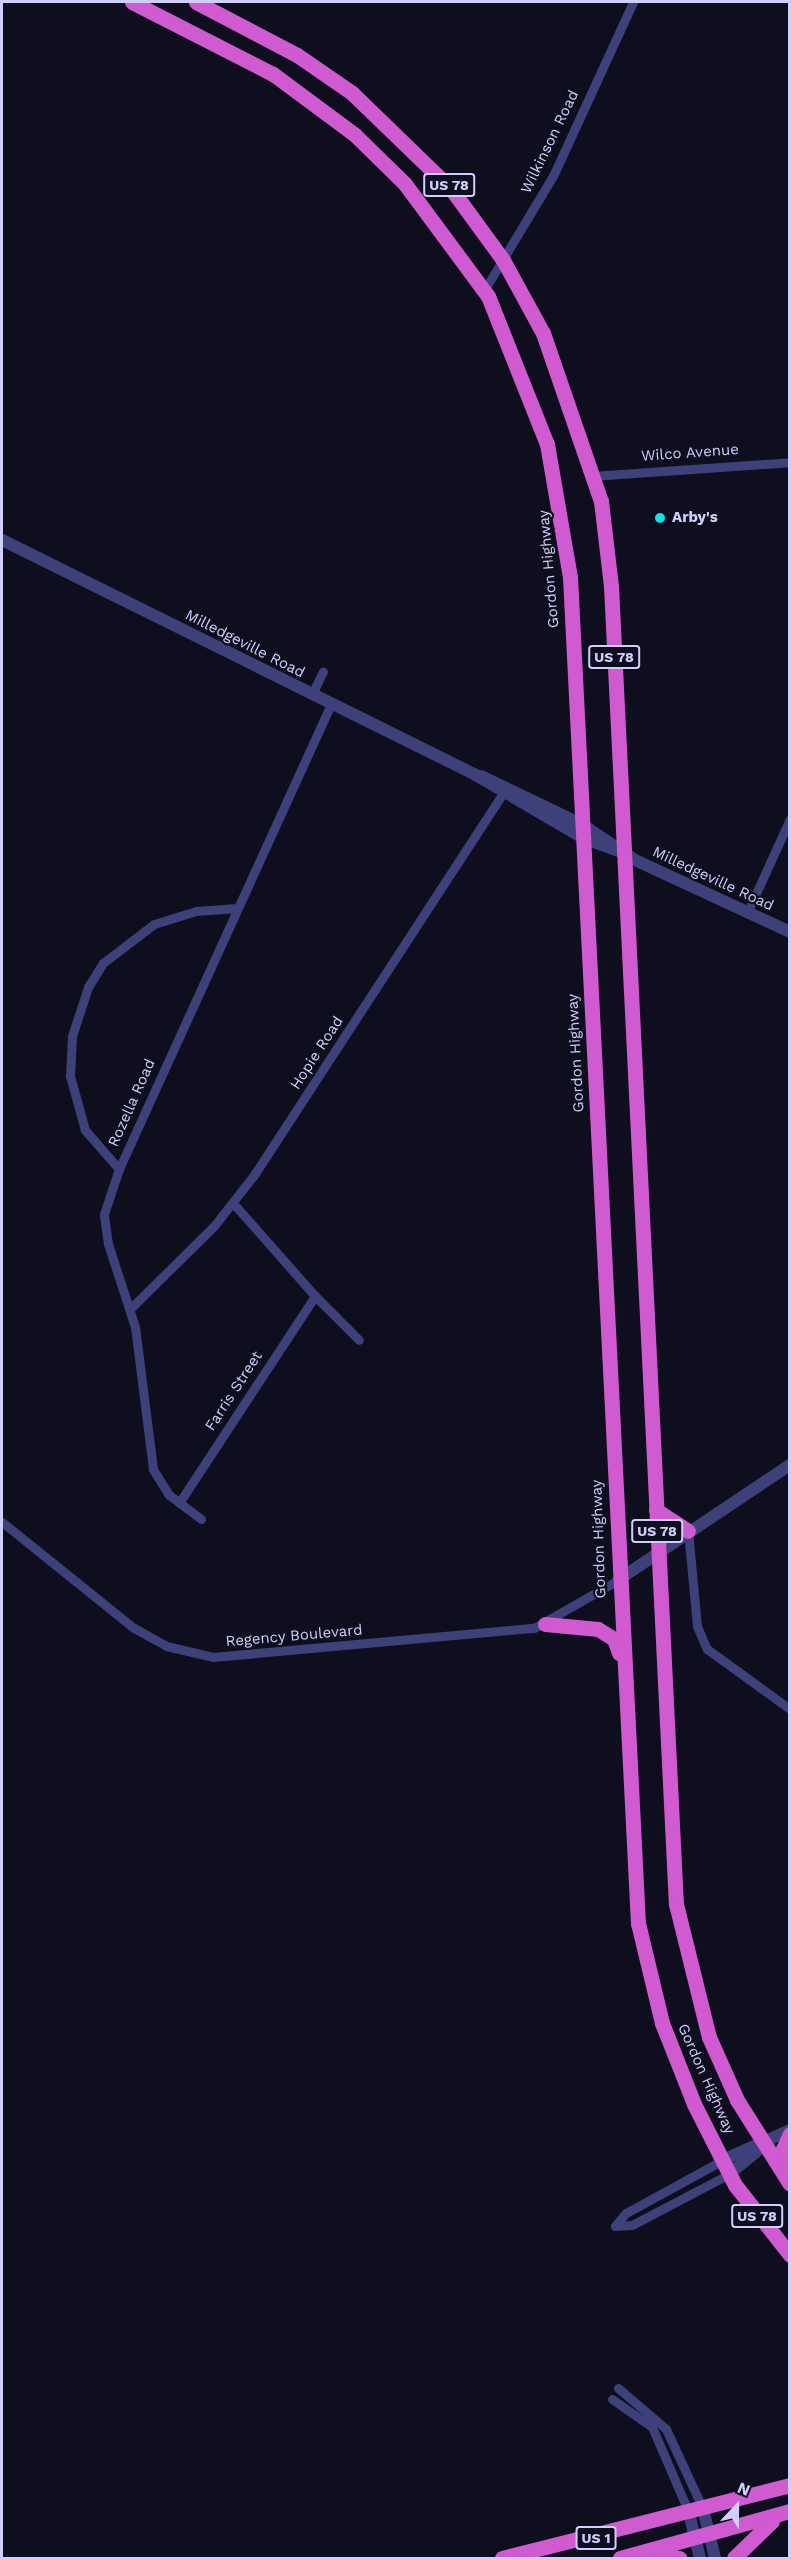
<!DOCTYPE html>
<html>
<head>
<meta charset="utf-8">
<style>
  body { margin:0 }
  #map { position:relative; width:791px; height:2560px; overflow:hidden; background:#0f0e1e; font-family:"Work Sans",sans-serif }
  div>[style] { position:absolute }
  .minor>* { height:9px; margin:-4.5px; padding:0 4.5px; transform-origin:4.5px; border-radius:4.5px; background:#3d4079 }
  .tertiary>* { height:12px; margin:-6px; padding:0 6px; transform-origin:6px; border-radius:6px; background:#3d4079 }
  .trunk>* { height:15px; margin:-7.5px; padding:0 7.5px; transform-origin:7.5px; border-radius:7.5px; background:#d05ad0 }
  .dots>* { width:16px; height:16px; translate:-50% -50%; box-sizing:border-box; border:3px solid #0f0e1e; border-radius:50% }
  span { translate:-50% -50%; white-space:nowrap; text-align:center; line-height:1.15; -webkit-text-stroke:4.5px #0f0e1e; paint-order:stroke }
  .shield-label span { padding:2px 4px; background:#0f0e1e; border:2px solid; border-radius:4px; -webkit-text-stroke-width:0 }
  .shield-label { font-size:14px; color:#d0cffb; font-weight:700 }
  .street-label { font-size:15px; color:#d0cffb }
  .poi-label { font-size:15px; color:#d0cffb; font-weight:700 }
  .left { translate:0 -50%; text-align:left }
  .frame { position:absolute; inset:0; border:3px solid #d0cffb; pointer-events:none }
  .north { position:absolute; left:707px; top:2476px; width:60px; height:60px; -webkit-text-stroke:4px #0f0e1e; paint-order:stroke; rotate:22deg; font-size:16px; font-weight:700; line-height:24px; text-align:center; color:#d0cffb }
  .north::after { content:''; display:block; margin:auto; width:21px; height:27px; background:#d0cffb; clip-path:polygon(50% 0,100% 100%,50% 72%,0 100%) }
</style>
</head>
<body>
<div id="map">
  <div class="minor">
    <div style="left:485px;top:289px;width:132px;rotate:-59deg"></div>
    <div style="left:553px;top:176px;width:192px;rotate:-65.3deg"></div>
    <div style="left:592px;top:476px;width:198px;rotate:-4deg"></div>
    <div style="left:312px;top:694px;width:25px;rotate:-64deg"></div>
    <div style="left:748px;top:911px;width:101px;rotate:-65.5deg"></div>
    <div style="left:119px;top:1169px;width:52px;rotate:-131.1deg"></div>
    <div style="left:85px;top:1130px;width:56px;rotate:-105.5deg"></div>
    <div style="left:70px;top:1076px;width:40px;rotate:-87.1deg"></div>
    <div style="left:72px;top:1036px;width:52px;rotate:-71.9deg"></div>
    <div style="left:88px;top:987px;width:28px;rotate:-58deg"></div>
    <div style="left:103px;top:963px;width:64px;rotate:-37.4deg"></div>
    <div style="left:154px;top:924px;width:44px;rotate:-17.2deg"></div>
    <div style="left:196px;top:911px;width:41px;rotate:-4.2deg"></div>
    <div style="left:315px;top:1296px;width:62px;rotate:45deg"></div>
    <div style="left:131px;top:1308px;width:117px;rotate:-44.7deg"></div>
    <div style="left:214px;top:1226px;width:65px;rotate:-51.9deg"></div>
    <div style="left:254px;top:1175px;width:454px;rotate:-56.9deg"></div>
    <div style="left:179px;top:1503px;width:248px;rotate:-56.7deg"></div>
    <div style="left:315px;top:1296px;width:124px;rotate:-131.4deg"></div>
    <div style="left:201px;top:1519px;width:40px;rotate:-143deg"></div>
    <div style="left:169px;top:1495px;width:31px;rotate:-122deg"></div>
    <div style="left:153px;top:1469px;width:143px;rotate:-97.2deg"></div>
    <div style="left:135px;top:1327px;width:87px;rotate:-108deg"></div>
    <div style="left:108px;top:1244px;width:30px;rotate:-98deg"></div>
    <div style="left:104px;top:1214px;width:47px;rotate:-71.6deg"></div>
    <div style="left:119px;top:1169px;width:511px;rotate:-65.49deg"></div>
    <div style="left:2px;top:1522px;width:169px;rotate:38.8deg"></div>
    <div style="left:134px;top:1628px;width:37px;rotate:29deg"></div>
    <div style="left:166px;top:1646px;width:48px;rotate:13.2deg"></div>
    <div style="left:213px;top:1657px;width:322px;rotate:-5.2deg"></div>
    <div style="left:534px;top:1628px;width:97px;rotate:-29.7deg"></div>
    <div style="left:688px;top:1531px;width:95px;rotate:84.6deg"></div>
    <div style="left:697px;top:1626px;width:25px;rotate:67deg"></div>
    <div style="left:707px;top:1649px;width:102px;rotate:35.9deg"></div>
    <div style="left:615px;top:2226px;width:17px;rotate:-3deg"></div>
    <div style="left:632px;top:2225px;width:110px;rotate:-27.7deg"></div>
    <div style="left:615px;top:2226px;width:17px;rotate:-50deg"></div>
    <div style="left:626px;top:2213px;width:111px;rotate:-28.7deg"></div>
    <div style="left:618px;top:2388px;width:63px;rotate:40.5deg"></div>
    <div style="left:666px;top:2429px;width:88px;rotate:65.2deg"></div>
    <div style="left:612px;top:2399px;width:49px;rotate:35deg"></div>
    <div style="left:652px;top:2427px;width:94px;rotate:66.7deg"></div>
  </div>
  <div class="tertiary">
    <div style="left:2px;top:540px;width:527px;rotate:26.37deg"></div>
    <div style="left:474px;top:774px;width:126px;rotate:30.4deg"></div>
    <div style="left:583px;top:838px;width:44px;rotate:20.1deg"></div>
    <div style="left:481px;top:776px;width:113px;rotate:25.7deg"></div>
    <div style="left:583px;top:825px;width:63px;rotate:33.9deg"></div>
    <div style="left:635px;top:860px;width:171px;rotate:24.9deg"></div>
    <div style="left:618px;top:1580px;width:207px;rotate:-33.8deg"></div>
    <div style="left:723px;top:2160px;width:73px;rotate:-24.1deg"></div>
    <div style="left:729px;top:2174px;width:35px;rotate:-39deg"></div>
    <div style="left:703px;top:2509px;width:50px;rotate:76.2deg"></div>
    <div style="left:689px;top:2513px;width:46px;rotate:76.3deg"></div>
  </div>
  <div class="trunk">
    <div style="left:132px;top:2px;width:158px;rotate:27.1deg"></div>
    <div style="left:273px;top:74px;width:102px;rotate:36.6deg"></div>
    <div style="left:355px;top:135px;width:70px;rotate:44.4deg"></div>
    <div style="left:405px;top:184px;width:139px;rotate:53.5deg"></div>
    <div style="left:488px;top:296px;width:159px;rotate:68.3deg"></div>
    <div style="left:547px;top:444px;width:135px;rotate:80.2deg"></div>
    <div style="left:570px;top:577px;width:1348px;rotate:87.11deg"></div>
    <div style="left:638px;top:1923px;width:103px;rotate:76.5deg"></div>
    <div style="left:662px;top:2023px;width:87px;rotate:68.4deg"></div>
    <div style="left:694px;top:2104px;width:91px;rotate:63.2deg"></div>
    <div style="left:735px;top:2185px;width:89px;rotate:51.8deg"></div>
    <div style="left:196px;top:2px;width:114px;rotate:27.7deg"></div>
    <div style="left:297px;top:55px;width:67px;rotate:34.6deg"></div>
    <div style="left:352px;top:93px;width:139px;rotate:44.1deg"></div>
    <div style="left:452px;top:190px;width:87px;rotate:53.9deg"></div>
    <div style="left:503px;top:260px;width:83px;rotate:61.3deg"></div>
    <div style="left:543px;top:333px;width:178px;rotate:71deg"></div>
    <div style="left:601px;top:501px;width:86px;rotate:83.3deg"></div>
    <div style="left:611px;top:586px;width:1320px;rotate:87.18deg"></div>
    <div style="left:676px;top:1904px;width:137px;rotate:76.1deg"></div>
    <div style="left:709px;top:2037px;width:69px;rotate:66deg"></div>
    <div style="left:737px;top:2100px;width:99px;rotate:57.8deg"></div>
    <div style="left:656px;top:1510px;width:38px;rotate:33deg"></div>
    <div style="left:545px;top:1624px;width:53px;rotate:5.4deg"></div>
    <div style="left:598px;top:1629px;width:19px;rotate:32deg"></div>
    <div style="left:614px;top:1639px;width:15px;rotate:70deg"></div>
    <div style="left:790px;top:2134px;width:17px;rotate:115deg"></div>
    <div style="left:783px;top:2149px;width:23px;rotate:72deg"></div>
    <div style="left:655px;top:2553px;width:25px;rotate:12deg"></div>
    <div style="left:502px;top:2558px;width:297px;rotate:-14.2deg"></div>
    <div style="left:620px;top:2558px;width:176px;rotate:-15.5deg"></div>
    <div style="left:734px;top:2558px;width:53px;rotate:-44.2deg"></div>
  </div>
  <div class="dots">
    <div style="left:660px;top:518px;background:#13e1e3"></div>
  </div>
  <div class="shield-label">
    <span style="left:449px;top:185px">US 78</span>
    <span style="left:614px;top:657px">US 78</span>
    <span style="left:657px;top:1531px">US 78</span>
    <span style="left:757px;top:2216px">US 78</span>
    <span style="left:596px;top:2538px">US 1</span>
  </div>
  <div class="street-label">
    <span style="left:550px;top:142px;rotate:-64deg">Wilkinson Road</span>
    <span style="left:690px;top:453px;rotate:-4deg">Wilco Avenue</span>
    <span style="left:549px;top:569px;rotate:-95deg">Gordon Highway</span>
    <span style="left:245px;top:644px;rotate:27deg">Milledgeville Road</span>
    <span style="left:713px;top:879px;rotate:25deg">Milledgeville Road</span>
    <span style="left:317px;top:1053px;rotate:-57deg">Hopie Road</span>
    <span style="left:576px;top:1053px;rotate:-93deg">Gordon Highway</span>
    <span style="left:132px;top:1103px;rotate:-66deg">Rozella Road</span>
    <span style="left:234px;top:1391px;rotate:-57deg">Farris Street</span>
    <span style="left:599px;top:1539px;rotate:-92deg">Gordon Highway</span>
    <span style="left:294px;top:1636px;rotate:-5deg">Regency Boulevard</span>
    <span style="left:706px;top:2079px;rotate:66deg">Gordon Highway</span>
  </div>
  <div class="poi-label">
    <span class="left" style="left:672px;top:518px">Arby's</span>
  </div>
  <div class="frame"></div>
  <div class="north">N</div>
</div>
</body>
</html>
